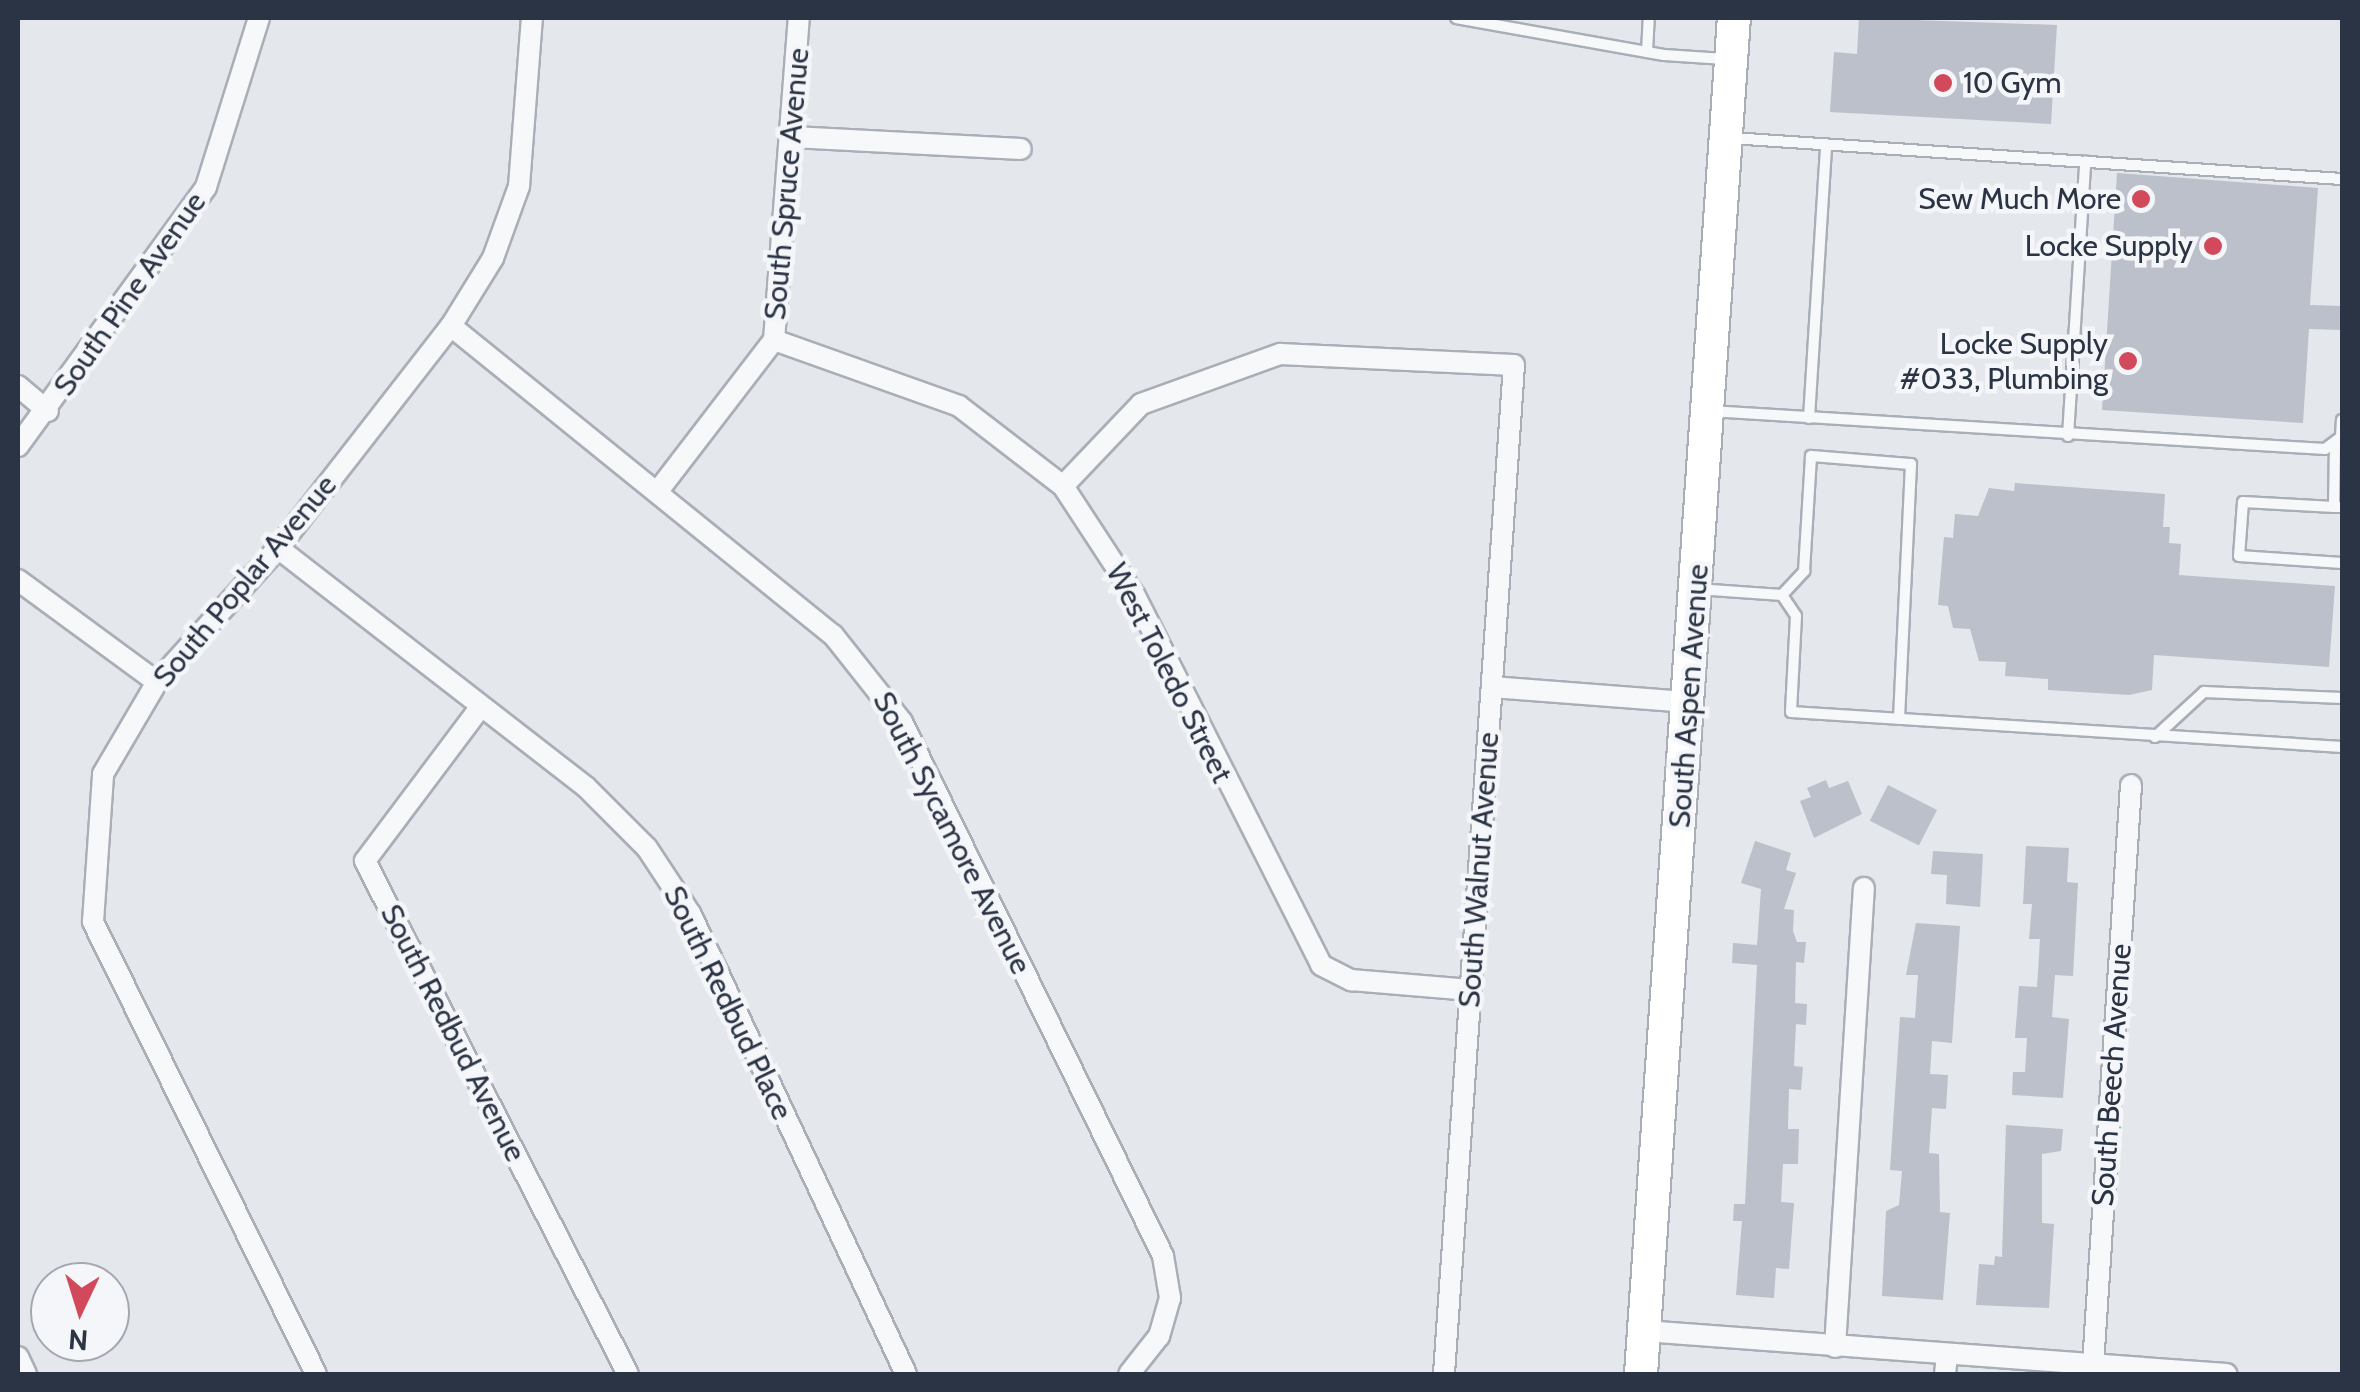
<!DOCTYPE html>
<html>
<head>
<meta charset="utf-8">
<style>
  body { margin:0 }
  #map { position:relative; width:2360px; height:1392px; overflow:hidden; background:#e4e7ec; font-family:Cabin,sans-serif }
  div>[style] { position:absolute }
  .building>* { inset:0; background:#bbc0ca; transform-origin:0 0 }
  .roads { filter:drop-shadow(2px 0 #a9aeb7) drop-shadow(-2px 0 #a9aeb7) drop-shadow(0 2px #a9aeb7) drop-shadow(0 -2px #a9aeb7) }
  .service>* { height:10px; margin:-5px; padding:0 5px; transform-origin:5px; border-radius:5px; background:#f7f8fa }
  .minor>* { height:20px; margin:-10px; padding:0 10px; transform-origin:10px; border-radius:10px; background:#f7f8fa }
  .primary>* { height:32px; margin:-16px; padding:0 16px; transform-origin:16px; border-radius:16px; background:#fff }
  .dots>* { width:28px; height:28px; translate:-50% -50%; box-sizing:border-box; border:5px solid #f4f6f9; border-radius:50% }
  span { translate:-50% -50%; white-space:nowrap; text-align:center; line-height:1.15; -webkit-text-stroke:9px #f4f6f9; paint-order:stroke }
  .poi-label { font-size:30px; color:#2b3445 }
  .left { translate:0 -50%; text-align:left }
  .right { translate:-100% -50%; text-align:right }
  .street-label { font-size:30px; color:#2b3445 }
  .frame { position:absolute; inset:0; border:20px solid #2b3445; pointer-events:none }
  .north { position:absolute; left:30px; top:1262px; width:100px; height:100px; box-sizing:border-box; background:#f4f6f9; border:2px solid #a4a8b1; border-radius:50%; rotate:184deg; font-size:28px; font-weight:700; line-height:40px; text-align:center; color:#2b3445 }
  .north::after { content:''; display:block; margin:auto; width:35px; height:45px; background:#d1495b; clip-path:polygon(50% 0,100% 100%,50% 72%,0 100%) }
</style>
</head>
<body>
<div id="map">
  <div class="building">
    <div style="clip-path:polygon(1859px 18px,2057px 25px,2051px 124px,1830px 112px,1834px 52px,1857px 54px)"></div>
    <div style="clip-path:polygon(2117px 173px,2318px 188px,2310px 305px,2342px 306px,2342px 330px,2309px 329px,2303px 423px,2102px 410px)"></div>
    <div style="clip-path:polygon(2015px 483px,2165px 494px,2163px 527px,2170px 527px,2169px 543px,2181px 544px,2179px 575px,2335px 586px,2329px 667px,2154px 655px,2152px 690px,2129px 695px,2048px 690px,2048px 679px,2005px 676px,2006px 662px,1979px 661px,1970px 629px,1953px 628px,1948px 606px,1938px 605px,1944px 537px,1953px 538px,1955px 514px,1978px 516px,1989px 488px,2014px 491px)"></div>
    <div style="clip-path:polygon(1826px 780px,1829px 788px,1848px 781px,1862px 814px,1814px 838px,1800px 801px,1811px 797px,1807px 788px)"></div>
    <div style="left:1888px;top:785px;width:55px;height:40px;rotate:27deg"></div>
    <div style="clip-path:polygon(1755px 841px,1791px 853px,1786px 870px,1796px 873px,1784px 909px,1794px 910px,1793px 931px,1797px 942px,1806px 942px,1804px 963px,1796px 962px,1795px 1003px,1807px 1004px,1806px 1025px,1796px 1024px,1794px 1066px,1803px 1067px,1801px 1090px,1789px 1089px,1788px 1129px,1799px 1129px,1798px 1164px,1783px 1164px,1781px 1202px,1794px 1203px,1789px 1269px,1776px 1268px,1774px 1298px,1736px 1295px,1742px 1221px,1733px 1221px,1734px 1204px,1745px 1204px,1757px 965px,1732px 963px,1733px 943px,1757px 945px,1761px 889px,1741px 883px)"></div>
    <div style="clip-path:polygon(2026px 846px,2069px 848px,2067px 882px,2078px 883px,2073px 976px,2055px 975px,2052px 1017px,2069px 1019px,2063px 1098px,2012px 1095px,2013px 1072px,2025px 1072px,2027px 1038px,2015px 1038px,2019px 986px,2037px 987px,2040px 939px,2029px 939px,2032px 904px,2023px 904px)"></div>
    <div style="clip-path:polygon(1933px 851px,1983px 854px,1980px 907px,1946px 904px,1947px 875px,1931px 874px)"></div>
    <div style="clip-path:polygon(1916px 923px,1960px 926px,1952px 1043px,1932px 1041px,1930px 1074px,1948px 1075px,1946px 1109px,1932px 1108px,1929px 1153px,1939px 1154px,1940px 1212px,1950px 1213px,1943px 1300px,1882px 1296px,1886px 1211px,1899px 1205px,1902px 1171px,1890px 1170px,1900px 1017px,1915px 1018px,1918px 975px,1906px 975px)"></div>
    <div style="clip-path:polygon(2006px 1125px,2063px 1129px,2061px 1151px,2042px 1154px,2042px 1223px,2054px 1224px,2049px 1308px,1976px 1305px,1979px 1264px,1994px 1265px,1995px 1256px,2002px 1257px)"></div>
  </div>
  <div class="roads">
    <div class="service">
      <div style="left:1456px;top:18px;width:211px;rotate:10.1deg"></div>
      <div style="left:1664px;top:55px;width:61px;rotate:3.8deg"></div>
      <div style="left:1647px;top:52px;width:34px;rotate:-87deg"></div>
      <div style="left:1731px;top:138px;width:612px;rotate:3.84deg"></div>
      <div style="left:1710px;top:411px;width:616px;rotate:3.54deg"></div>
      <div style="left:2325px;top:449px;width:20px;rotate:-37deg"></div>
      <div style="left:2341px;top:437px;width:17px;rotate:-87deg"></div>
      <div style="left:1809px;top:418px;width:274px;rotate:-86.4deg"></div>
      <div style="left:2068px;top:436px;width:275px;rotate:-86.4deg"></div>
      <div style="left:2335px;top:443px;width:64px;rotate:90.9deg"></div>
      <div style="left:2334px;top:507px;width:8px"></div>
      <div style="left:2334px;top:507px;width:91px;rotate:-176.9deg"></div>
      <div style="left:2243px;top:502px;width:54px;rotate:94.2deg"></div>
      <div style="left:2239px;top:556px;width:103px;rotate:3.9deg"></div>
      <div style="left:1697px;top:589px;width:85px;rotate:4deg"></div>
      <div style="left:1782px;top:595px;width:25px;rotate:56deg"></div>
      <div style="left:1796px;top:616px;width:96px;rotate:93deg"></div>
      <div style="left:1791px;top:712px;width:552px;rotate:3.63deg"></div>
      <div style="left:1782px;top:595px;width:33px;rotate:-47deg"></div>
      <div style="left:1804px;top:571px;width:115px;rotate:-86.5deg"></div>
      <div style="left:1811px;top:456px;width:100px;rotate:4.6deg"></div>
      <div style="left:1911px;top:464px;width:255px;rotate:92.7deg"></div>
      <div style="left:2155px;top:737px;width:67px;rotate:-42.6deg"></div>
      <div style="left:2204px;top:692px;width:138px;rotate:2.5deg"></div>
    </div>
    <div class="minor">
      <div style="left:793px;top:137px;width:228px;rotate:3deg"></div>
      <div style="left:451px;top:326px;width:491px;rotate:39deg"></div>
      <div style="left:833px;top:635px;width:111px;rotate:51.6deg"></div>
      <div style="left:902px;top:722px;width:594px;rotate:63.95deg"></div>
      <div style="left:1163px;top:1256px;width:43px;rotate:80.5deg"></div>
      <div style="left:1170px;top:1298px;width:40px;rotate:106deg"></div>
      <div style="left:1159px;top:1336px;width:48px;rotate:128.3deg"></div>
      <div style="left:774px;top:340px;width:196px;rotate:19.6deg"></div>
      <div style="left:959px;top:406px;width:131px;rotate:37.6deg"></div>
      <div style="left:1063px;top:486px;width:131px;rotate:56.8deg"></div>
      <div style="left:1135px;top:596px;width:413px;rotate:63.2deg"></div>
      <div style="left:1321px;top:965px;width:34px;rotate:27deg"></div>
      <div style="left:1351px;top:980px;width:120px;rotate:4.8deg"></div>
      <div style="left:18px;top:386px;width:39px;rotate:40deg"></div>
      <div style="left:18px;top:446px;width:320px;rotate:-54deg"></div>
      <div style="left:206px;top:187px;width:177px;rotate:-72.6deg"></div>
      <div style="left:1063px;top:486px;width:113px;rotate:-46.4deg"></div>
      <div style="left:1141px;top:404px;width:148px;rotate:-19.8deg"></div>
      <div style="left:1280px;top:354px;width:234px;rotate:2.7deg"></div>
      <div style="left:1514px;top:365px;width:1011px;rotate:93.97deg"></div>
      <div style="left:658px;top:491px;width:190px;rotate:-52.5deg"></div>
      <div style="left:774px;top:340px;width:323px;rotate:-85.6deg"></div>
      <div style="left:278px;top:548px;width:390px;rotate:37.8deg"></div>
      <div style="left:586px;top:787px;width:86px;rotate:45deg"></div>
      <div style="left:647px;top:848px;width:80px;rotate:56.7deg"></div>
      <div style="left:691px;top:915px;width:507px;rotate:64.9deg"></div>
      <div style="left:18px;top:580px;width:172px;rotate:36.3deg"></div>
      <div style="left:1492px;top:687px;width:197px;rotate:4.4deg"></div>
      <div style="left:479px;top:709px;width:190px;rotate:126.9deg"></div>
      <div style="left:365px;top:861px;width:576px;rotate:62.86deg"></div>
      <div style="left:1644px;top:1331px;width:584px;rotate:4.23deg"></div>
      <div style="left:1835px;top:1347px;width:460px;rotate:-86.4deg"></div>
      <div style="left:18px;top:1357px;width:19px;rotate:65deg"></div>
      <div style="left:2093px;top:1365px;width:581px;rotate:-86.25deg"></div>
      <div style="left:316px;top:1374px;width:504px;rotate:-116.26deg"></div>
      <div style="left:93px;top:922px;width:148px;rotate:-86.1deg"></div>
      <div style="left:103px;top:774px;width:107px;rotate:-59.6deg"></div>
      <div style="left:157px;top:682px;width:181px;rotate:-47.9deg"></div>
      <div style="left:278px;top:548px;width:281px;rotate:-52.1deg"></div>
      <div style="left:451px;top:326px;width:80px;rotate:-58.3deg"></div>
      <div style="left:493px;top:258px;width:77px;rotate:-70.1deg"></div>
      <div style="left:519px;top:186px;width:169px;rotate:-85.6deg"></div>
      <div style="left:1945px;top:1374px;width:20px;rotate:-84deg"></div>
    </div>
    <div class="primary">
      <div style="left:1641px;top:1374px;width:1359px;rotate:-86.08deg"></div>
    </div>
  </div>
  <div class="dots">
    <div style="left:1943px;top:83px;background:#d1495b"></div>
    <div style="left:2141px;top:199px;background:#d1495b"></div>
    <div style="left:2213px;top:246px;background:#d1495b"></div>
    <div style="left:2128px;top:361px;background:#d1495b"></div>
  </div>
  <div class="poi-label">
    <span class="left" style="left:1963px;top:83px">10 Gym</span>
    <span class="right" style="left:2121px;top:199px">Sew Much More</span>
    <span class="right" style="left:2193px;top:246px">Locke Supply</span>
    <span class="right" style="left:2108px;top:361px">Locke Supply<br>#033, Plumbing</span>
  </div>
  <div class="street-label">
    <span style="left:787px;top:184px;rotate:-85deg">South Spruce Avenue</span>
    <span style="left:130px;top:294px;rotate:-55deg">South Pine Avenue</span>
    <span style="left:245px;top:581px;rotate:-50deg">South Poplar Avenue</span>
    <span style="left:1169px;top:673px;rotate:63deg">West Toledo Street</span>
    <span style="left:1689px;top:696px;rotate:-86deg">South Aspen Avenue</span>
    <span style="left:952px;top:833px;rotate:63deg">South Sycamore Avenue</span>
    <span style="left:1479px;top:870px;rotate:-86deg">South Walnut Avenue</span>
    <span style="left:728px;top:1003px;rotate:64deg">South Redbud Place</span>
    <span style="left:453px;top:1033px;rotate:63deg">South Redbud Avenue</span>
    <span style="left:2112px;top:1075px;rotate:-86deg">South Beech Avenue</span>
  </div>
  <div class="frame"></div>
  <div class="north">N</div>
</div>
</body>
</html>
